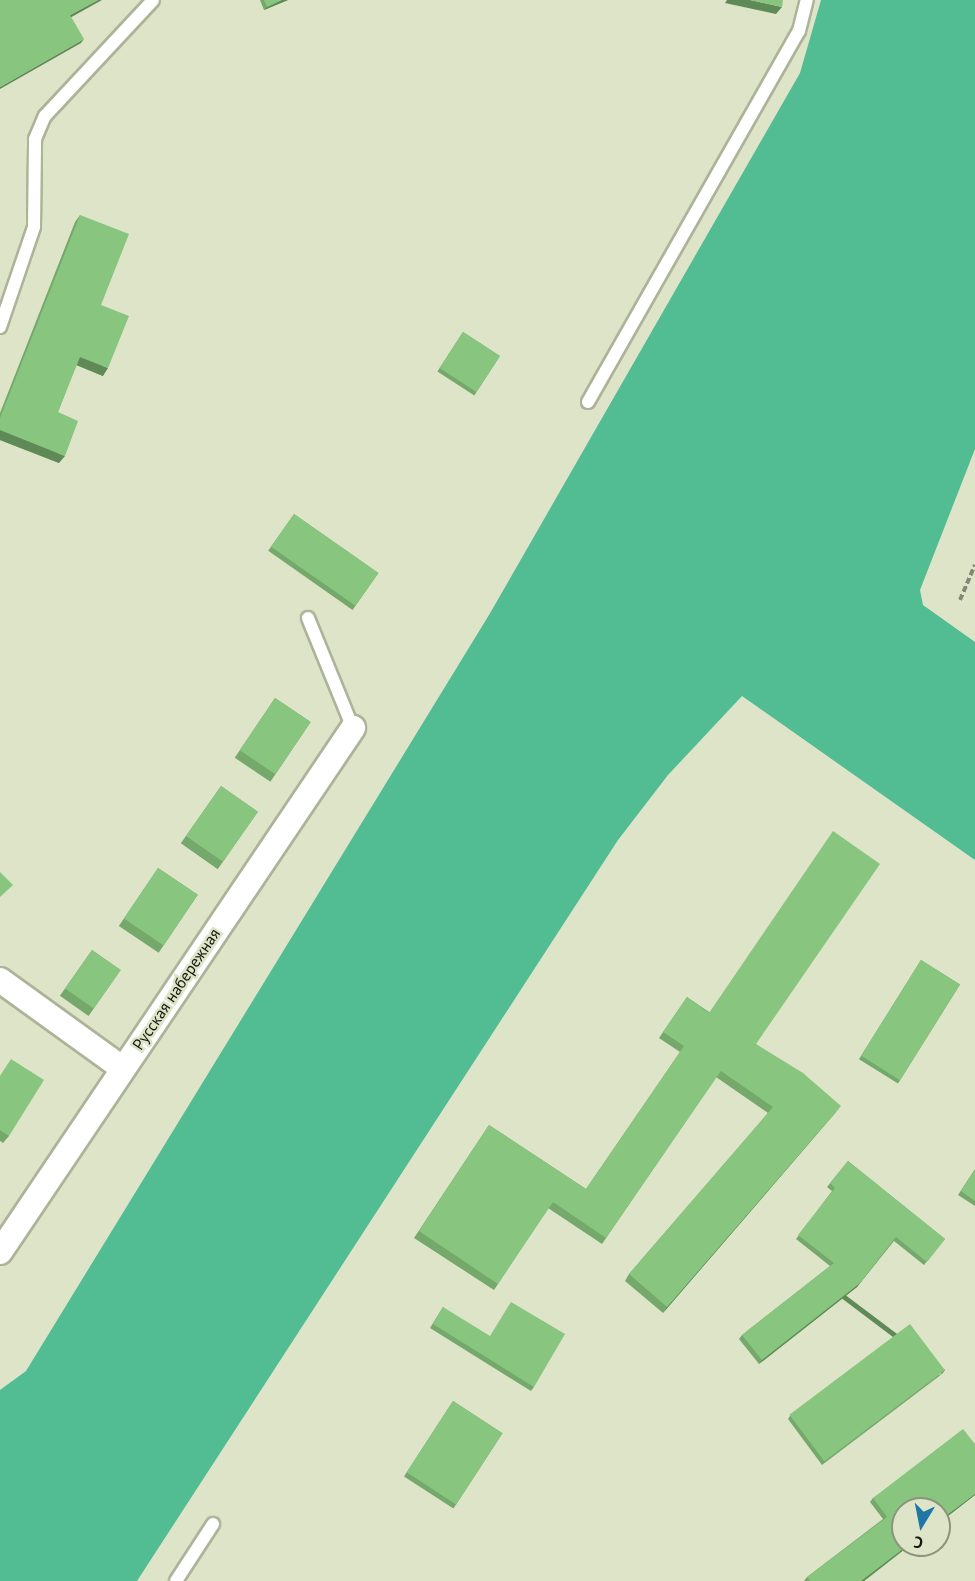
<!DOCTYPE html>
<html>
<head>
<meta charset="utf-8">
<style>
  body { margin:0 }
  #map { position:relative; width:975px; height:1581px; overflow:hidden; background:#dee4c8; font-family:"PT Sans",sans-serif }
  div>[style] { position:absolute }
  .water>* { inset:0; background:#52bc93 }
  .path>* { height:4px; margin-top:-2px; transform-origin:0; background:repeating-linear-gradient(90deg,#848874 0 6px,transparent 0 9px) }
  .roads { filter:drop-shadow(2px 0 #adb398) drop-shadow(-2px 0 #adb398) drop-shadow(0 2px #adb398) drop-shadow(0 -2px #adb398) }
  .lane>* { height:12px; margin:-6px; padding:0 6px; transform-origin:6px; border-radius:6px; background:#fff }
  .street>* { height:24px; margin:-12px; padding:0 12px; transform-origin:12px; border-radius:12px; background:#fff }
  .wall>* { inset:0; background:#75a96c; transform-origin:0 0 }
  .shaded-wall>* { inset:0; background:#5f8a58; transform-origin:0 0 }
  .building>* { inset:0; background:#88c57e; transform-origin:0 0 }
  span { translate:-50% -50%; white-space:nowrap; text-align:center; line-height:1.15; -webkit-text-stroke:5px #dee4c8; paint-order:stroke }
  .street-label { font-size:16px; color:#17190f }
  .north { position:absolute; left:891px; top:1497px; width:60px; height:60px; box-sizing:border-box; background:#dee4c8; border:2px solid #8e937e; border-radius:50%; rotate:190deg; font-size:16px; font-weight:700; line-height:24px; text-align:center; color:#17190f }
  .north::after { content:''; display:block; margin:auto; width:21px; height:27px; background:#2077a6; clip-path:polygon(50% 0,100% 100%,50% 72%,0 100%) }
</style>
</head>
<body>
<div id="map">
  <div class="water">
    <div style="clip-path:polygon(821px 0,975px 0,975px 449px,920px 590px,923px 605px,975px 642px,975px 860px,742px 696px,668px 775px,618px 840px,137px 1581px,0 1581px,0 1390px,26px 1371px,489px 615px,800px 73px)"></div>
  </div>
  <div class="path">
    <div style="left:960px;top:600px;width:38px;rotate:-67deg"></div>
  </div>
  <div class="roads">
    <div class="lane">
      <div style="left:0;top:327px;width:106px;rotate:-71.2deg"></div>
      <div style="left:34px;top:227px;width:88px;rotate:-89.3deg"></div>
      <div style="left:35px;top:139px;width:25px;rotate:-67deg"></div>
      <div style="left:45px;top:116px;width:158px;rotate:-47deg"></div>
      <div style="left:588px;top:402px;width:427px;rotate:-60.4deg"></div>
      <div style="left:799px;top:31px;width:32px;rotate:-76deg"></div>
      <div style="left:308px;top:618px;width:119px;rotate:67.8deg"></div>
      <div style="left:176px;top:1581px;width:68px;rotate:-57deg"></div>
    </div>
    <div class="street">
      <div style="left:0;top:980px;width:150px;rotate:35.8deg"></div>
      <div style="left:0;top:1252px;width:632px;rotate:-56.03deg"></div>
    </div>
  </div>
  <div class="wall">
    <div style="clip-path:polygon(260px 0,288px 0,264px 10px)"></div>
    <div style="clip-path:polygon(80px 215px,101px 305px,103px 376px,76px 365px,58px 412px,59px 463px,0 440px,0 413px,75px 222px)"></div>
    <div style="left:463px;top:332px;width:44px;height:47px;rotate:33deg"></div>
    <div style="left:294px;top:514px;width:103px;height:45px;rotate:35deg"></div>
    <div style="left:275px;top:698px;width:43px;height:72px;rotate:34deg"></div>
    <div style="left:221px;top:786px;width:45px;height:70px;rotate:35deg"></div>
    <div style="left:158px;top:868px;width:48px;height:70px;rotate:34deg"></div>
    <div style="left:92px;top:950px;width:35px;height:56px;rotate:35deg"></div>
    <div style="left:921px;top:960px;width:46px;height:117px;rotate:32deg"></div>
    <div style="clip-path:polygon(687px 997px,756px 1044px,836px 1112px,663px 1313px,625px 1281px,629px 1274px,768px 1113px,716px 1077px,602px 1244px,548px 1208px,494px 1290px,414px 1238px,489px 1125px,586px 1189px,680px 1052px,659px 1038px)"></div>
    <div style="clip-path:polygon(0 1075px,9px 1136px,3px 1143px,0 1141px)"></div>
    <div style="clip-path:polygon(848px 1161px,945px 1239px,924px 1265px,894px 1241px,857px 1287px,759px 1364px,739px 1339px,742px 1335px,830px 1266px,796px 1239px,832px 1191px,827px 1187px)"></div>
    <div style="clip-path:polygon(975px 1169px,975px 1206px,958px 1195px)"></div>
    <div style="clip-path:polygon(443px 1307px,534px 1387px,531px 1391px,430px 1328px)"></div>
    <div style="clip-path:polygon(942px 1374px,822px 1465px,788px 1419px,790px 1416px)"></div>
    <div style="left:453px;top:1401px;width:59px;height:90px;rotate:33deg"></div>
    <div style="clip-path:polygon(975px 1444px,975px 1495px,939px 1523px,939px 1509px,903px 1545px,910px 1545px,864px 1581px,804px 1581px,807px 1577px,883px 1519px,870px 1502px,873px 1498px)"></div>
  </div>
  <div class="shaded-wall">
    <div style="clip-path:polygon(98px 0,102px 0,68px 19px,70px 15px)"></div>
    <div style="clip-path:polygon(282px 0,288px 0,264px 10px,267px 7px)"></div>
    <div style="clip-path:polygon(727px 0,750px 0,782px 7px,776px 14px,725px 3px)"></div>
    <div style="clip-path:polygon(84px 39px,81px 43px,0 89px,0 87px)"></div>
    <div style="clip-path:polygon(80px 357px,108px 368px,103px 376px,74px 364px)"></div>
    <div style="clip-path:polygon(0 430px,65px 456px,59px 463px,0 440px)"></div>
    <div style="clip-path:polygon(841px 1106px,836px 1112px,663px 1313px,667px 1307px)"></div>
    <div style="clip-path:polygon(896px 1237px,857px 1287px,759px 1364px,762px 1360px)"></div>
    <div style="left:945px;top:1370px;width:5px;height:151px;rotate:127deg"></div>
    <div style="clip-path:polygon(975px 1494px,975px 1495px,939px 1523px,939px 1521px)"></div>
    <div style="clip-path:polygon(908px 1545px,910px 1545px,864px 1581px,861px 1581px)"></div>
  </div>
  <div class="building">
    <div style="clip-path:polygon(0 0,98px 0,70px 15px,84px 39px,0 87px)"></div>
    <div style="clip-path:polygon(264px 0,282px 0,267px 7px)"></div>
    <div style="clip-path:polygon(750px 0,783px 0,782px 7px)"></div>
    <div style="clip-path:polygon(80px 215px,129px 234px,101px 305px,129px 316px,108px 368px,80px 357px,58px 412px,78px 421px,65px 456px,0 430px,0 418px)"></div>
    <div style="left:463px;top:332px;width:44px;height:43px;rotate:33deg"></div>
    <div style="left:294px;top:514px;width:103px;height:40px;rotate:35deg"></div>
    <div style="left:275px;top:698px;width:43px;height:63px;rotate:34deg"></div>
    <div style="left:221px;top:786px;width:45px;height:61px;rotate:35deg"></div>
    <div style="clip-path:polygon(833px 831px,880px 864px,756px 1044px,803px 1073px,841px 1106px,667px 1307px,629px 1274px,773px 1107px,721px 1071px,606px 1238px,553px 1202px,498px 1284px,419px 1231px,489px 1125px,586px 1189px,684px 1046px,663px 1032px,687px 997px,709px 1013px)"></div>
    <div style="left:158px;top:868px;width:48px;height:61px;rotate:34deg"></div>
    <div style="clip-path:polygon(0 872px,13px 885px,0 897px)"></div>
    <div style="left:92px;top:950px;width:35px;height:47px;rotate:35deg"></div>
    <div style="left:921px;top:960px;width:46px;height:113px;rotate:32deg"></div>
    <div style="clip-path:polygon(11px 1059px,44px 1080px,9px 1136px,0 1130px,0 1076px)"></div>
    <div style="clip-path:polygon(848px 1161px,945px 1239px,927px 1262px,896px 1237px,860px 1283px,762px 1360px,742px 1335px,834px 1263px,798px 1235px,835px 1188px,830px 1183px)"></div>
    <div style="clip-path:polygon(975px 1170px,975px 1201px,961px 1191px)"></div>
    <div style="clip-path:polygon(511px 1302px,565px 1334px,534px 1387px,433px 1324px,443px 1307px,490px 1336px)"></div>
    <div style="left:910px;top:1324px;width:58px;height:151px;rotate:53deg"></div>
    <div style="left:453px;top:1401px;width:59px;height:85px;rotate:33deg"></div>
    <div style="clip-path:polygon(963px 1429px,975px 1444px,975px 1494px,939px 1521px,939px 1509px,903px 1509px,903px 1545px,908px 1545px,861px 1581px,810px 1581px,807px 1577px,887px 1517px,873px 1498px)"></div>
  </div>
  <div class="street-label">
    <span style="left:176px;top:989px;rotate:-56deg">Русская набережная</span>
  </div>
  <div class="north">С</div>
</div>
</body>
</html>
